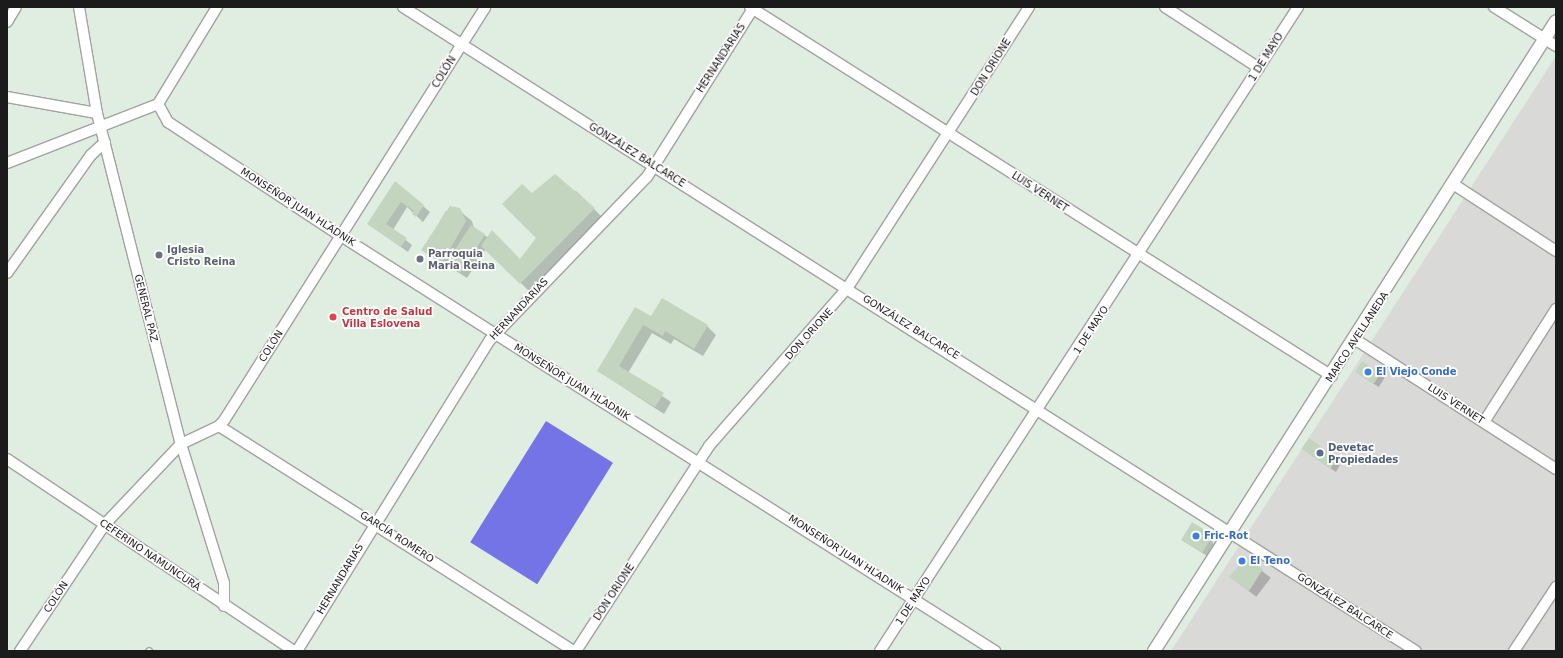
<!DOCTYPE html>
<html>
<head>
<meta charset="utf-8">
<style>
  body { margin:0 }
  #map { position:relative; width:1563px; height:658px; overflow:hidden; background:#dfeee0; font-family:"DejaVu Sans",sans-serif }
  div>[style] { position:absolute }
  .residential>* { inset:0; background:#d9d9d8 }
  .pitch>* { inset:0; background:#7574e6; transform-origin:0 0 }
  .shadow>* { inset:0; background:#0003; transform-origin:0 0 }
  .building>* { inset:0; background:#c3d5bf; transform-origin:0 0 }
  .roads { filter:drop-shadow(1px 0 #a2a2a2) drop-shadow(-1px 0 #a2a2a2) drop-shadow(0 1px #a2a2a2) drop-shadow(0 -1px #a2a2a2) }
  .service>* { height:5px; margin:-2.5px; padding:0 2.5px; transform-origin:2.5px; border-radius:2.5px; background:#fff }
  .minor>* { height:10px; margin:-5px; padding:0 5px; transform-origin:5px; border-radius:5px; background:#fff }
  .tertiary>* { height:12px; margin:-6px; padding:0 6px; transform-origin:6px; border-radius:6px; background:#fff }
  .dots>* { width:11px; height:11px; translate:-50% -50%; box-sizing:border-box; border:2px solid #fff; border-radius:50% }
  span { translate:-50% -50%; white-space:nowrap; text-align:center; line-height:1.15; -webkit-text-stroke:3.5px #fff; paint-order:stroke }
  .street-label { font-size:10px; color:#1b1b1b }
  .worship-label { font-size:10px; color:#5b616d; font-weight:700 }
  .left { translate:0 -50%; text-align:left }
  .health-label { font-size:10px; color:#be3a42; font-weight:700 }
  .shop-label { font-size:10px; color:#366cbe; font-weight:700 }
  .service-label { font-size:10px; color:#4e5e75; font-weight:700 }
  .frame { position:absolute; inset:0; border:8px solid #1b1b1b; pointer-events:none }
</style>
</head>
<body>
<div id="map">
  <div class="residential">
    <div style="clip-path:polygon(1556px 56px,1556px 651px,1171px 651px)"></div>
  </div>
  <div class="pitch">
    <div style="left:546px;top:421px;width:79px;height:143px;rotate:32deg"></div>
  </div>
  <div class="shadow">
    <div style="clip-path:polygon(395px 183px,430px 212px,423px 222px,407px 207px,393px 230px,412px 245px,408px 252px,368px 224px)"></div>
    <div style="clip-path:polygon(576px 191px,602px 217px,529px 291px,486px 249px,467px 278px,423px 250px,446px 211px,456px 208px,472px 221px,474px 228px,520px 260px,537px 238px,532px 195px)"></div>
    <div style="clip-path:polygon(635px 308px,651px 318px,707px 326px,716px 335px,703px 356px,674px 339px,671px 344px,652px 333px,628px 373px,671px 402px,664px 414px,598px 371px)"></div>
    <div style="left:1362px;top:363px;width:27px;height:11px;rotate:33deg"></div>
    <div style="clip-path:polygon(1308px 453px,1337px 459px,1341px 463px,1336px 472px)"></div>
    <div style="clip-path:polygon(1208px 532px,1214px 545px,1207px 556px,1182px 540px)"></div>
    <div style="left:1246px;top:559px;width:31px;height:24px;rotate:37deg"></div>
  </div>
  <div class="building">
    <div style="clip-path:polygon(555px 174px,595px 208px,520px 284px,481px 246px,492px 230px,520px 259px,536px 238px,502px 204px,522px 184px,532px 193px)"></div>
    <div style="clip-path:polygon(395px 181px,424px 205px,416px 217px,412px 214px,414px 211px,401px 202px,386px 224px,407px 238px,401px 247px,367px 224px)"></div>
    <div style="clip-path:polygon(450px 206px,460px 208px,466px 221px,442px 263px,421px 250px)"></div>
    <div style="left:471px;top:225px;width:17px;height:46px;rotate:33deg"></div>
    <div style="clip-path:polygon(662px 298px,708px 325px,694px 349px,665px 331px,663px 336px,643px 325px,619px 366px,664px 393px,655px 407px,597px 371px,635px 307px,651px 316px)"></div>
    <div style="left:1362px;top:361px;width:22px;height:13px;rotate:32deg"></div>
    <div style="left:1309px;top:438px;width:35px;height:13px;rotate:35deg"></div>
    <div style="clip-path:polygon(1192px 522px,1208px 532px,1210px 540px,1202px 553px,1181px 540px)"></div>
    <div style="clip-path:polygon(1246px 557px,1263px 569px,1249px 591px,1229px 577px)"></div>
  </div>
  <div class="roads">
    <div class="service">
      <div style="left:148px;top:651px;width:1px;rotate:-45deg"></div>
    </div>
    <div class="minor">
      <div style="left:79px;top:7px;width:108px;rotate:80.4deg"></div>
      <div style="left:97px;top:113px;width:341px;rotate:75.8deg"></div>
      <div style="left:181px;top:444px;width:145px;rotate:72.8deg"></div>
      <div style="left:224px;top:583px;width:23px;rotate:90deg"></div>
      <div style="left:403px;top:7px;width:1200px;rotate:32.45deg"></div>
      <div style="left:750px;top:7px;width:689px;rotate:32.38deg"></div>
      <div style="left:1165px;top:7px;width:112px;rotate:33deg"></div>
      <div style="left:1494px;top:7px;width:73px;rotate:32.2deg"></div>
      <div style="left:7px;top:22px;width:17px;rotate:-59deg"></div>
      <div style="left:7px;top:97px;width:91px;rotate:10.1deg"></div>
      <div style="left:158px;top:104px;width:21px;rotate:61deg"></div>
      <div style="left:168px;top:122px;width:207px;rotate:33.4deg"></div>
      <div style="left:341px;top:236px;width:775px;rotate:32.4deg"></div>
      <div style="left:7px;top:163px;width:162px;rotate:-21.3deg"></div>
      <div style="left:158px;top:104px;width:114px;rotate:-58.7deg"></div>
      <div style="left:1453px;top:184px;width:123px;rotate:33deg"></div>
      <div style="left:7px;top:273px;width:145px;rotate:-54.6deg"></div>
      <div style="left:91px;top:155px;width:19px;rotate:-43deg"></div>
      <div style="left:1356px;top:340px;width:238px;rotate:32.8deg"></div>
      <div style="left:1484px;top:422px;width:134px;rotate:-57.5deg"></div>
      <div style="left:219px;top:426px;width:419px;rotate:32.4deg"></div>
      <div style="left:7px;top:459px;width:345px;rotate:33.8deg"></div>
      <div style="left:20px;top:651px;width:153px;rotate:-56.2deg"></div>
      <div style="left:105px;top:524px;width:110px;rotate:-46.5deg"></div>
      <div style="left:181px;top:444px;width:42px;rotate:-25.3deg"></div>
      <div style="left:219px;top:426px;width:9px;rotate:-49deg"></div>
      <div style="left:225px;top:419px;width:487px;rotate:-57.7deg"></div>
      <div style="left:297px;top:651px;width:366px;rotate:-58.2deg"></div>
      <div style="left:490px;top:340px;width:226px;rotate:-46.1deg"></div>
      <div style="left:647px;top:177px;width:201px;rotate:-57.8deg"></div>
      <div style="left:576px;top:651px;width:244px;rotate:-57deg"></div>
      <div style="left:709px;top:446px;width:211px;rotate:-48.8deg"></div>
      <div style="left:848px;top:287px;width:333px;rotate:-57.1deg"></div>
      <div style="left:880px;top:651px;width:768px;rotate:-57.01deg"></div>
      <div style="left:1514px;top:651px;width:77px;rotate:-56.7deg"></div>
    </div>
    <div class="tertiary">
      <div style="left:1154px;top:651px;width:747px;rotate:-57.46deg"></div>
    </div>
  </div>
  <div class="dots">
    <div style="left:159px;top:255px;background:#6b7280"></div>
    <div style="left:420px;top:259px;background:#6b7280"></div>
    <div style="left:333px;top:317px;background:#e0444e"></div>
    <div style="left:1368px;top:372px;background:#3f7fe0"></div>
    <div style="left:1320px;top:453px;background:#5c6f8a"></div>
    <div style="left:1196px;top:536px;background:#3f7fe0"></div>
    <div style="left:1242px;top:561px;background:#3f7fe0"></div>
  </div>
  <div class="street-label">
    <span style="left:1266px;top:57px;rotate:-58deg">1 DE MAYO</span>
    <span style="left:721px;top:58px;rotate:-57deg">HERNANDARIAS</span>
    <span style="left:991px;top:67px;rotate:-58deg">DON ORIONE</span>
    <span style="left:444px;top:72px;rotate:-58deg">COLÓN</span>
    <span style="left:637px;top:155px;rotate:32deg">GONZÁLEZ BALCARCE</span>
    <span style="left:1040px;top:192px;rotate:33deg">LUIS VERNET</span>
    <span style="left:298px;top:207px;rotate:33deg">MONSEÑOR JUAN HLADNIK</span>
    <span style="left:146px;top:308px;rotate:76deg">GENERAL PAZ</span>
    <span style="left:519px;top:309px;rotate:-47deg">HERNANDARIAS</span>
    <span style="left:911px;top:327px;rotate:32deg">GONZÁLEZ BALCARCE</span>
    <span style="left:1091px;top:330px;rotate:-57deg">1 DE MAYO</span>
    <span style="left:809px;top:334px;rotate:-48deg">DON ORIONE</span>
    <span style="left:1357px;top:337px;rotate:-57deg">MARCO AVELLANEDA</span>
    <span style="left:271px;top:346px;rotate:-58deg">COLÓN</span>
    <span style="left:572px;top:382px;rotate:32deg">MONSEÑOR JUAN HLADNIK</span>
    <span style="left:1456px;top:404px;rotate:33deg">LUIS VERNET</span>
    <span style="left:397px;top:537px;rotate:33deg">GARCÍA ROMERO</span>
    <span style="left:846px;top:554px;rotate:33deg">MONSEÑOR JUAN HLADNIK</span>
    <span style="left:150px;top:555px;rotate:34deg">CEFERINO NAMUNCURÁ</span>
    <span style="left:340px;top:579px;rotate:-59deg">HERNANDARIAS</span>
    <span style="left:614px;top:592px;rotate:-57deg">DON ORIONE</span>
    <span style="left:56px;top:597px;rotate:-57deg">COLÓN</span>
    <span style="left:913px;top:601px;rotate:-57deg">1 DE MAYO</span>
    <span style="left:1345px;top:606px;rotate:33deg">GONZÁLEZ BALCARCE</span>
  </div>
  <div class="worship-label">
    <span class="left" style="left:167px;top:255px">Iglesia<br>Cristo Reina</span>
    <span class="left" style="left:428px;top:259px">Parroquia<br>Maria Reina</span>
  </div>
  <div class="health-label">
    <span class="left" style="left:342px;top:317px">Centro de Salud<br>Villa Eslovena</span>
  </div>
  <div class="shop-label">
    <span class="left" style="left:1376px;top:372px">El Viejo Conde</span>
    <span class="left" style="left:1204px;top:536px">Fric-Rot</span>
    <span class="left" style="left:1250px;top:561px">El Teno</span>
  </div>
  <div class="service-label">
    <span class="left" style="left:1328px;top:453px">Devetac<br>Propiedades</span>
  </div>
  <div class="frame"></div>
</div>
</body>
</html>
